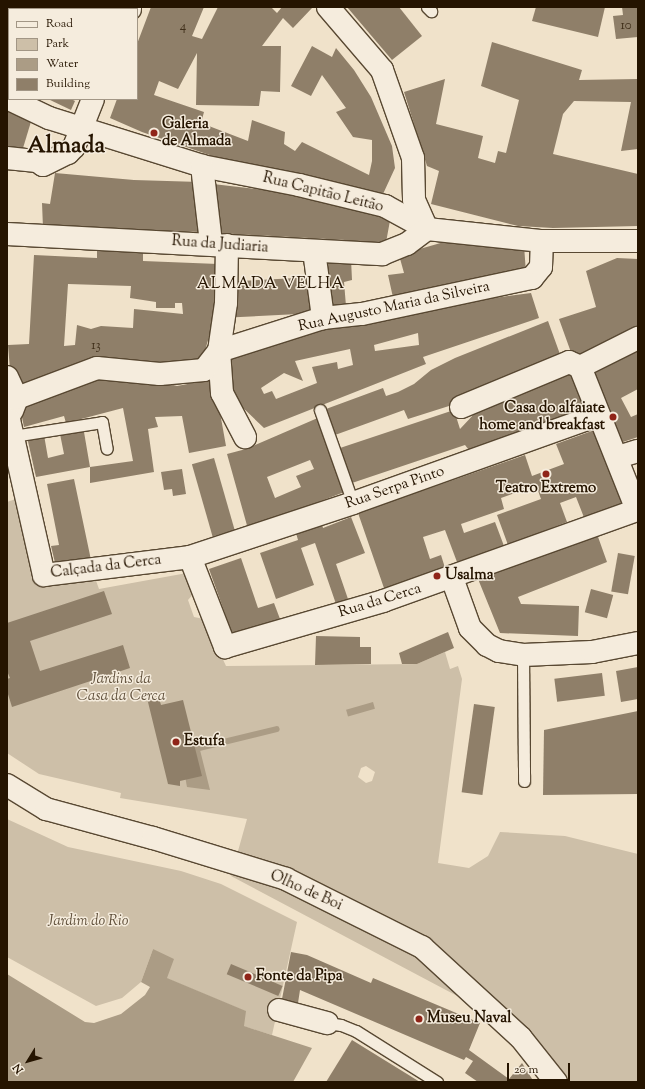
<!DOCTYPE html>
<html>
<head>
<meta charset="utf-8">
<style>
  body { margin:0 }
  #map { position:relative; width:645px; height:1089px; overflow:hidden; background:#f0e2ca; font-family:"Sorts Mill Goudy",serif }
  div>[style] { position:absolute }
  .green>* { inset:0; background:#cdbfa8 }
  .water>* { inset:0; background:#ab9c85; transform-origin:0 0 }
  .stream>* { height:6px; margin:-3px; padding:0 3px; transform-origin:3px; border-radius:3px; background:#ab9c85 }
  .building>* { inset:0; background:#8f7f69; transform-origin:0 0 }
  .roads { filter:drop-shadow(1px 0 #584832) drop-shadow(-1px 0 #584832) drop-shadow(0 1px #584832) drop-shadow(0 -1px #584832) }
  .lane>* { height:11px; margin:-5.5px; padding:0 5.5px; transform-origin:5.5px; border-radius:5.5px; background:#f5ecdd }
  .street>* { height:22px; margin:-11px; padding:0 11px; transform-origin:11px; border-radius:11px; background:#f5ecdd }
  .dots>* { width:11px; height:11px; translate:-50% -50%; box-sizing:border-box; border:2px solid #f5ecdd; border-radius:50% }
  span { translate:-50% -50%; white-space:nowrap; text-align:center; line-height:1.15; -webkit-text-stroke:3px #f5ecdd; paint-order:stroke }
  .number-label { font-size:13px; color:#402f1a }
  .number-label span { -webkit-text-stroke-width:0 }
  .poi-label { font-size:15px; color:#251400; font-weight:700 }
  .left { translate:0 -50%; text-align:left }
  .right { translate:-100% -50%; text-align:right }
  .street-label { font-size:15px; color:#251400 }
  .park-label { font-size:15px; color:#60503b; font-style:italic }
  .neighbourhood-label { font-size:16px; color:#251400; letter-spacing:1px }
  .town-label { font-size:23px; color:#251400; font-weight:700 }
  .frame { position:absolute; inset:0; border:8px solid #251400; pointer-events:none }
  .legend { position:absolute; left:8px; top:8px; width:130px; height:92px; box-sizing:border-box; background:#f5ecdd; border:1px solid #a29685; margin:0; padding:5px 7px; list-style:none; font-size:12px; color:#251400 }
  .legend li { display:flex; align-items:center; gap:8px; height:20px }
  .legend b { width:20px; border:1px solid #a29685 }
  .north { position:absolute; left:8px; top:1041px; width:40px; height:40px; -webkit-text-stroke:3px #f5ecdd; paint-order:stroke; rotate:233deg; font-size:11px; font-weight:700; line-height:16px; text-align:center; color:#251400 }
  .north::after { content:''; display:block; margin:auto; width:14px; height:18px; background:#251400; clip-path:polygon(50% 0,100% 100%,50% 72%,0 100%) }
  .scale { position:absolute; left:507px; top:1063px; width:63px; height:18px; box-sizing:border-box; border:2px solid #251400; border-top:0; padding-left:5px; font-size:12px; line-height:14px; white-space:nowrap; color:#251400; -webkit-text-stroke:3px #f5ecdd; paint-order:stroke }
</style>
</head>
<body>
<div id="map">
  <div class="green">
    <div style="clip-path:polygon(evenodd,19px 498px,41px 585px,94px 575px,99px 589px,187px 573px,195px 592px,188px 600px,194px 617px,204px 619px,226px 666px,417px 664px,445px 652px,450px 669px,458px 666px,462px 679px,438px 863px,469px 868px,488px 856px,500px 832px,565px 836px,638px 854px,638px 1082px,570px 1082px,527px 1033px,231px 876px,247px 819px,120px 798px,121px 793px,39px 774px,7px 753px,7px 502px,19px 498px,366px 766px,375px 772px,372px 781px,366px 783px,358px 777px,361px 768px,366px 766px)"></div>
    <div style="clip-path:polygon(7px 819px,68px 847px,181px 871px,221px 884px,297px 922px,272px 1035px,243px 1026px,245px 1011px,166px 978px,153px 949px,141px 982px,122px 998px,96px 1006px,7px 957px)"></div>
  </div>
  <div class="water">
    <div style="left:373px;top:702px;width:7px;height:28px;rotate:74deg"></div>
    <div style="clip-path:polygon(180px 748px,200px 750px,210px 790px,187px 787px)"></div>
    <div style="clip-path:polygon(153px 949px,174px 959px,167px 978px,246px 1011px,244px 1026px,312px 1048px,293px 1082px,7px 1082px,7px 974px,85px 1022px,94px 1023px,121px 1014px,145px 995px,150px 987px,141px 982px)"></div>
  </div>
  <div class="stream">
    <div style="left:195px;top:749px;width:84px;rotate:-13.7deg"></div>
  </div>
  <div class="building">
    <div style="clip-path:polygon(69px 7px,111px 7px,113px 8px,68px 9px)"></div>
    <div style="clip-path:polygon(151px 7px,204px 7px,192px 36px,202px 39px,218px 7px,271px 7px,277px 13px,282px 7px,310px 7px,312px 8px,293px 28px,283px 18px,262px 46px,281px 46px,280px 92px,261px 91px,259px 106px,196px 105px,197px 53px,178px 89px,159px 81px,154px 95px,204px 112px,201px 123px,248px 141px,252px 120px,285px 132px,284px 144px,295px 151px,302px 142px,369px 175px,372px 161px,372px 140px,353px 137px,336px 112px,346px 108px,322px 75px,311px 96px,291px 86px,312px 46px,332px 57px,336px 48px,354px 70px,371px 97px,392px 146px,395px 168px,383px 194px,304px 180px,239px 165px,142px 132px,110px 118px,117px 99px,137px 99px,137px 44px)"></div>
    <div style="clip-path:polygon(347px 7px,399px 7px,422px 36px,392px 60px)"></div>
    <div style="clip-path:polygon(536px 7px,605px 7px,598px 37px,532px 21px)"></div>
    <div style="clip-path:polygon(622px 7px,638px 7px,638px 37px,616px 39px,613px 16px,623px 15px)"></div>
    <div style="left:7px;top:28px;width:2px;height:52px;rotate:27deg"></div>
    <div style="clip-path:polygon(492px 42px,582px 70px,579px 80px,638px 79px,638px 149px,621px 151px,631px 102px,574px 101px,563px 114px,553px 154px,638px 174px,638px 226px,553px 228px,518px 226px,431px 204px,439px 171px,427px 166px,404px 92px,445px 79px,436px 124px,483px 136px,478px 158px,495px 163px,498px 151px,506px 153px,519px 100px,481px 86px)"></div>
    <div style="clip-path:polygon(48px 99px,71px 99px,75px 101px,71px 110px)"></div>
    <div style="clip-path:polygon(7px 104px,33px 115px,20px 158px,7px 155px)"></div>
    <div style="clip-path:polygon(55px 173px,134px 180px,200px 182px,202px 232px,43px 228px,42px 203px,50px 204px)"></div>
    <div style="clip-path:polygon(213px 184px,283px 192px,391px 215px,385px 248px,345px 240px,217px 233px)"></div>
    <div style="clip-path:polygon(444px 242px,524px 245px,526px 273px,394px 302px,388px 275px,404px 273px,399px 255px)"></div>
    <div style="clip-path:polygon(evenodd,97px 243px,143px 249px,143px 261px,218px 264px,215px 316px,202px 361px,147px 367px,19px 388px,10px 370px,8px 345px,29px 344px,34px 255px,97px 258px,97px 243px,68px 284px,131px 286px,130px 298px,156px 302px,156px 308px,175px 308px,175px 303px,182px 303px,183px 314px,134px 309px,133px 328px,101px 326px,91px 329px,77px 325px,75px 345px,64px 346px,68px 284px)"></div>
    <div style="clip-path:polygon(319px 256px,351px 259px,352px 280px,344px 282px,346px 306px,325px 310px)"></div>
    <div style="clip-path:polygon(617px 258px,638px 259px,638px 332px,573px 358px,559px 319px,596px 307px,586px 271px)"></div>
    <div style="left:316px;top:277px;width:36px;height:83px;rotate:87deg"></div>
    <div style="clip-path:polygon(evenodd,531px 293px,539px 318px,423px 357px,426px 364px,264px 428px,239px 404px,220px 365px,271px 338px,472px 301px,531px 293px,418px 333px,419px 345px,375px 351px,374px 345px,418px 333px,531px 293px,350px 349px,353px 365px,338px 369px,337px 362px,312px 367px,317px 383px,276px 399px,272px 391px,264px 394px,261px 388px,284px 373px,303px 381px,295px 361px,350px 349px)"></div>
    <div style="clip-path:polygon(548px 321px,561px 357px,485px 388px,449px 406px,408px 419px,404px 410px,335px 435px,326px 409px,383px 388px,386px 396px,398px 392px,414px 384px,431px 370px,455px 358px)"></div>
    <div style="clip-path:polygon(638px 349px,638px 389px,621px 398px,631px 417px,638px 414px,638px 437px,623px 442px,588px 374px)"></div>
    <div style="clip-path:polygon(571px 369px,585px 407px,472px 454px,465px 445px,352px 483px,340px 448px,454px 410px,460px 429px,476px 412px)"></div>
    <div style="clip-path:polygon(92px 377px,148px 378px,177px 386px,214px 379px,226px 446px,189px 453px,182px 416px,155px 417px,158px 427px,148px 429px,154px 472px,90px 483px,90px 467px,133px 461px,123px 408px,66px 423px,64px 416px,24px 427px,19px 403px)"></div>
    <div style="clip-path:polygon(evenodd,320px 417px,347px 491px,248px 529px,227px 454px,246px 449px,320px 417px,310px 460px,314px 469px,296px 476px,301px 487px,275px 498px,267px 477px,310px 460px)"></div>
    <div style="clip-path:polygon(600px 428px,628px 504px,585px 520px,576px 497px,560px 503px,567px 522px,508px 545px,497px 515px,541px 499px,536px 485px,501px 498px,504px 509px,461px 524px,464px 533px,495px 522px,504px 546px,457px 562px,445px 530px,423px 537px,430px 559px,441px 555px,446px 571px,385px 591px,358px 513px,525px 455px,532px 476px,564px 464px,556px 444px)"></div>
    <div style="clip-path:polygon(84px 432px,90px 467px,36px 477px,27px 437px,44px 435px,48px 458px,64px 454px,60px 434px)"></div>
    <div style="left:214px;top:458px;width:75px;height:23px;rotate:74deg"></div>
    <div style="clip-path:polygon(182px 469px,186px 494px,173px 496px,172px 489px,164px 490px,161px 472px)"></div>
    <div style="clip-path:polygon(74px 479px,91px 560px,56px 567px,51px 546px,59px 545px,47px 484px)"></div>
    <div style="clip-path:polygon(351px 517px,365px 553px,336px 564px,348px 599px,336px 604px,315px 543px,301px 548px,314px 585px,276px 599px,260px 553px,298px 540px,296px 533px,322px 524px,323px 528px)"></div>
    <div style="clip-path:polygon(597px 534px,607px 562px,518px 597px,521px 604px,579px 606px,578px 636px,500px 633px,478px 579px)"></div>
    <div style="left:618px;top:553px;width:17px;height:39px;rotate:10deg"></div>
    <div style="clip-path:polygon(241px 558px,258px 608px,274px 603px,280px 619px,233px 636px,209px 569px)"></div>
    <div style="left:591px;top:589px;width:23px;height:24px;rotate:15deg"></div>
    <div style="clip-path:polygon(104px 591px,112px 614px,30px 641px,40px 671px,123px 645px,130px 668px,12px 707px,7px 691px,7px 679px,10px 678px,7px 671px,7px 623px)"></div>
    <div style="clip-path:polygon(448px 632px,454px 648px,417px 664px,402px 664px,399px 653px)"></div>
    <div style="clip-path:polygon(316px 636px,360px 637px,360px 647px,371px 647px,371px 664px,315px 665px)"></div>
    <div style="clip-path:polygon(638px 667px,638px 699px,621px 702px,616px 671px)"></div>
    <div style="left:602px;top:673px;width:23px;height:48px;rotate:83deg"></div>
    <div style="clip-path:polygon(147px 698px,159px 698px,161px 705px,183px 700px,202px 776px,180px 781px,180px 786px,168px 784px)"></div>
    <div style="left:474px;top:704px;width:21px;height:89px;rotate:8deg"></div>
    <div style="clip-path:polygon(638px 711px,638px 794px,543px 795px,544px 730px)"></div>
    <div style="clip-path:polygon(291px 952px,307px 955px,371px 983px,373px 978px,480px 1023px,469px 1050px,509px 1079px,522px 1063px,534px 1082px,478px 1082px,465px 1073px,473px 1061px,466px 1057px,464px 1060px,300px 990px,298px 1003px,282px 999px)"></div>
    <div style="left:231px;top:964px;width:56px;height:11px;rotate:23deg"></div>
    <div style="clip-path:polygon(352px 1040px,420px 1082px,326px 1082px)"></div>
  </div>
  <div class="roads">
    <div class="lane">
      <div style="left:427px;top:7px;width:6px;rotate:45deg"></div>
      <div style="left:320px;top:410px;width:99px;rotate:70.5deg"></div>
      <div style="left:13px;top:436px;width:90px;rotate:-8.9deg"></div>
      <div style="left:102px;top:422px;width:27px;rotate:80deg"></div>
      <div style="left:523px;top:655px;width:126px;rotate:89.5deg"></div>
      <div style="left:327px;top:1023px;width:14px;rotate:8deg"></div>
      <div style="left:341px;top:1025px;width:16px;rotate:22deg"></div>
      <div style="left:356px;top:1031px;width:96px;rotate:32.2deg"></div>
    </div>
    <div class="street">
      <div style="left:328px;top:7px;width:83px;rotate:49.4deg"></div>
      <div style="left:382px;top:70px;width:93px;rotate:70.6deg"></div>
      <div style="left:413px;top:158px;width:42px;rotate:88.6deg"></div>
      <div style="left:414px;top:200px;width:32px;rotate:66deg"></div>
      <div style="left:130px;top:9px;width:2px;rotate:-90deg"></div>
      <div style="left:7px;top:98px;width:47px;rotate:25.5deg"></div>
      <div style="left:49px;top:118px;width:160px;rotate:17.4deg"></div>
      <div style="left:202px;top:166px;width:99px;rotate:11.1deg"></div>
      <div style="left:299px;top:185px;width:89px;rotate:13.7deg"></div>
      <div style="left:385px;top:206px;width:48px;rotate:28.7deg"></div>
      <div style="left:427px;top:229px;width:116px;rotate:6deg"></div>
      <div style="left:542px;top:241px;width:96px"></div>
      <div style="left:7px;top:158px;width:30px;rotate:6deg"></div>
      <div style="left:37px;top:161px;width:7px;rotate:34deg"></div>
      <div style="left:43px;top:165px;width:28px;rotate:-26deg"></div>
      <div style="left:68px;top:153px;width:8px;rotate:-45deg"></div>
      <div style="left:74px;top:147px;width:52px;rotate:-68.4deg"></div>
      <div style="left:202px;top:166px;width:78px;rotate:83.3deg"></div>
      <div style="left:7px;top:234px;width:376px;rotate:3.1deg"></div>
      <div style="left:382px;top:254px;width:27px;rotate:-22deg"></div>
      <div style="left:407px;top:244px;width:25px;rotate:-37deg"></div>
      <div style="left:227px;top:245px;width:58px;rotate:91deg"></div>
      <div style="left:226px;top:303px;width:49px;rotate:98.3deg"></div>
      <div style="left:219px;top:351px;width:42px;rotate:85.9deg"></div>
      <div style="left:222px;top:393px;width:50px;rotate:62.4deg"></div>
      <div style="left:314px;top:251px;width:68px;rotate:82.3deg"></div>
      <div style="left:219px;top:351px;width:109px;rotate:-17.6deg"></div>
      <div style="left:323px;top:318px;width:39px;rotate:-6deg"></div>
      <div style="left:362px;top:314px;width:174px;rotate:-12deg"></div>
      <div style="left:532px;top:278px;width:14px;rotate:-51deg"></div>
      <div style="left:541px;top:267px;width:26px;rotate:-88deg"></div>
      <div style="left:580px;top:367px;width:65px;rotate:-26.6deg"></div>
      <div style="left:7px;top:377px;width:23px;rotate:65deg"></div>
      <div style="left:17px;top:398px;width:14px;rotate:111deg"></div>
      <div style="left:17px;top:398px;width:85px;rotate:-20.6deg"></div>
      <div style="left:97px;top:368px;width:63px;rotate:5.4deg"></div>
      <div style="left:160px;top:374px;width:44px;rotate:-5.2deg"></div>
      <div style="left:204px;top:370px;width:24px;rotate:-52deg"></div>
      <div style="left:461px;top:407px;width:117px;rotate:-22.6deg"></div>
      <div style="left:569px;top:362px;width:12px;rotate:24deg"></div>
      <div style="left:7px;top:422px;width:3px;rotate:-45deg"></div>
      <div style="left:9px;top:420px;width:159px;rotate:77.3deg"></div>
      <div style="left:44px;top:575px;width:147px;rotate:-7deg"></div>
      <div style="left:190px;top:557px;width:172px;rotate:-18.3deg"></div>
      <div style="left:353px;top:503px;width:261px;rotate:-19.7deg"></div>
      <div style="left:618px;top:457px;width:21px;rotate:-17deg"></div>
      <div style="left:190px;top:557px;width:97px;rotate:68.7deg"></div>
      <div style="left:225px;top:647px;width:165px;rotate:-16.2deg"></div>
      <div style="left:383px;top:601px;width:270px;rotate:-19.7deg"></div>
      <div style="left:637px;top:510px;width:154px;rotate:-111.7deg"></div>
      <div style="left:452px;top:578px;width:53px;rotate:70.2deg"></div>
      <div style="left:470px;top:628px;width:24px;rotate:45deg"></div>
      <div style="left:487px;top:645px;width:13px;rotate:27deg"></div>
      <div style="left:499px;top:651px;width:24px;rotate:9deg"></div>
      <div style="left:523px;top:655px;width:69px;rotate:-2.5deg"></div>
      <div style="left:592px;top:652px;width:47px;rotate:-11.1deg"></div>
      <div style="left:7px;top:785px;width:46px;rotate:31.6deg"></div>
      <div style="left:46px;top:809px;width:111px;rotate:15.2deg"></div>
      <div style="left:153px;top:838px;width:139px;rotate:17.1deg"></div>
      <div style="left:286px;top:879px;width:152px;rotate:26.6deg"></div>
      <div style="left:422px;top:947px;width:134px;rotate:42.6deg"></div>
      <div style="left:521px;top:1038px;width:56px;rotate:51.5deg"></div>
      <div style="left:279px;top:1010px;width:50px;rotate:15.2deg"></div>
    </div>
  </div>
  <div class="dots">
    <div style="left:154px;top:133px;background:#8f2418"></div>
    <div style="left:613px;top:417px;background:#8f2418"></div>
    <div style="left:546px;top:474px;background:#8f2418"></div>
    <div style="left:437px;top:576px;background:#8f2418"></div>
    <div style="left:176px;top:742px;background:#8f2418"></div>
    <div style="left:248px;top:977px;background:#8f2418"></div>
    <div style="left:419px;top:1019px;background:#8f2418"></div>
  </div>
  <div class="number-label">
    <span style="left:626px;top:26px">10</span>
    <span style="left:183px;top:27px">4</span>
    <span style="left:96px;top:346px">13</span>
  </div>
  <div class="poi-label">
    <span class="left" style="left:162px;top:133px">Galeria<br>de Almada</span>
    <span class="right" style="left:605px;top:417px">Casa do alfaiate<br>home and breakfast</span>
    <span style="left:546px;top:489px">Teatro Extremo</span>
    <span class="left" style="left:445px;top:576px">Usalma</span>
    <span class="left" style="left:184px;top:742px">Estufa</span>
    <span class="left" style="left:256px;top:977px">Fonte da Pipa</span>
    <span class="left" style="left:427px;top:1019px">Museu Naval</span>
  </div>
  <div class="street-label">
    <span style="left:323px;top:193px;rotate:14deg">Rua Capitão Leitão</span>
    <span style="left:220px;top:245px;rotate:4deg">Rua da Judiaria</span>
    <span style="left:394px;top:307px;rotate:-12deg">Rua Augusto Maria da Silveira</span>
    <span style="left:395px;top:488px;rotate:-19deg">Rua Serpa Pinto</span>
    <span style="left:106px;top:567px;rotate:-7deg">Calçada da Cerca</span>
    <span style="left:380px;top:601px;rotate:-17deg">Rua da Cerca</span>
    <span style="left:306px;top:891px;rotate:24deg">Olho de Boi</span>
  </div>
  <div class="park-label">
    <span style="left:121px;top:688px">Jardins da<br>Casa da Cerca</span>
    <span style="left:88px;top:922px">Jardim do Rio</span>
  </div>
  <div class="neighbourhood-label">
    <span style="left:271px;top:285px">ALMADA VELHA</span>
  </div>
  <div class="town-label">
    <span style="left:66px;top:147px">Almada</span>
  </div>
  <div class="frame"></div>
  <ul class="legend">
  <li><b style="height:5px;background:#f5ecdd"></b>Road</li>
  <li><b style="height:11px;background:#cdbfa8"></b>Park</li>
  <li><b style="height:11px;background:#ab9c85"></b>Water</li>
  <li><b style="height:11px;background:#8f7f69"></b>Building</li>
  </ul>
  <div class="north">N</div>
  <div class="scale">20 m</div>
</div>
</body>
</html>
